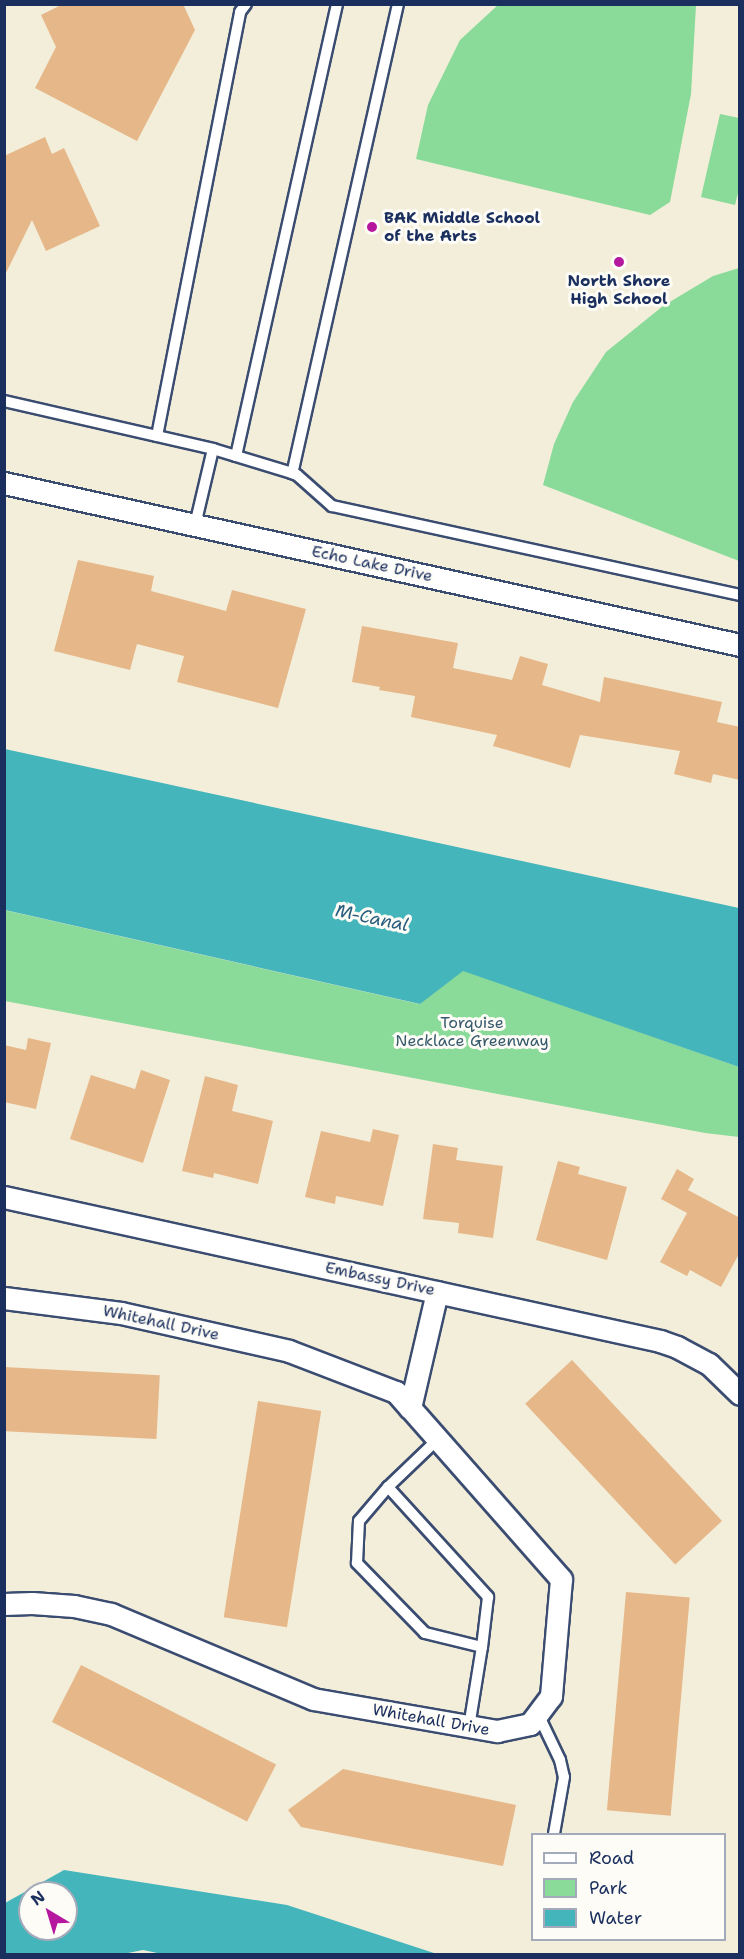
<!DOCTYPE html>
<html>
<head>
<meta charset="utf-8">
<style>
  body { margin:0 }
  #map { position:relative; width:744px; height:1959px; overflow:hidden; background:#f3eeda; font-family:"Shantell Sans",sans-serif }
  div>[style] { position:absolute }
  .green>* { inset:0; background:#8ada99 }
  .water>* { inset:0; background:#45b5bc }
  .building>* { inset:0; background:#e6b788; transform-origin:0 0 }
  .roads { filter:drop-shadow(2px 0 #3b4c71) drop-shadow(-2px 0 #3b4c71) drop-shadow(0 2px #3b4c71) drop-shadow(0 -2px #3b4c71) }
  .lane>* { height:10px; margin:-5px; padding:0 5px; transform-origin:5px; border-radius:5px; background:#fff }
  .street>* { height:21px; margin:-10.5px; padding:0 10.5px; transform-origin:10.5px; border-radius:10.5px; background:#fff }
  .dots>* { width:16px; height:16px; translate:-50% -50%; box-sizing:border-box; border:3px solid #fdfcf7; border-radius:50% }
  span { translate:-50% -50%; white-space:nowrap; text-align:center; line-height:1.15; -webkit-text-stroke:6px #fdfcf7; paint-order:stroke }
  .poi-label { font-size:16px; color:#1b2f5e; font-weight:700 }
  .left { translate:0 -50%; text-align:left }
  .street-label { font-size:16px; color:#1b2f5e }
  .park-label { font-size:16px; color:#375a6d }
  .water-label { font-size:18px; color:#2a5e7f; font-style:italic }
  .frame { position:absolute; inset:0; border:6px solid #1b2f5e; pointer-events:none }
  .legend { position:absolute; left:531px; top:1833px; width:195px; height:108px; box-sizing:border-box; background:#fdfcf7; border:2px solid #a3aaba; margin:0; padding:8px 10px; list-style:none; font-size:18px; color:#1b2f5e }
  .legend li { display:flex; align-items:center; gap:12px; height:30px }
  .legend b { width:30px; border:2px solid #a3aaba }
  .north { position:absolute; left:18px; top:1881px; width:60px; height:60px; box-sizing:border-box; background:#fdfcf7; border:2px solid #a3aaba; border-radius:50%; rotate:322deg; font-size:16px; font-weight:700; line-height:24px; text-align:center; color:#1b2f5e }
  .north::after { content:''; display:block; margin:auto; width:21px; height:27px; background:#b5179e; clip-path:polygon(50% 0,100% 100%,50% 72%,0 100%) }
</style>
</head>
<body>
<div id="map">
  <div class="green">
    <div style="clip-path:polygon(499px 4px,696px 5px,691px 94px,670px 202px,650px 215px,416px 159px,428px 105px,460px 40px)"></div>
    <div style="clip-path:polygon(720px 114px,739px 118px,740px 185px,735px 205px,701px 197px)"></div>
    <div style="clip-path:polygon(739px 268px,740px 268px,739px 561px,543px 485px,554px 444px,573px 402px,606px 352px,663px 306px,713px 276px)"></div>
    <div style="clip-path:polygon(4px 910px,419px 1004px,463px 970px,739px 1067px,739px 1137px,705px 1133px,5px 1001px)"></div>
  </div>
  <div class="water">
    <div style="clip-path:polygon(5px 749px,739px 908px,739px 1067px,463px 971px,420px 1004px,5px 910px)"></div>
    <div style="clip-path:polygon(evenodd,64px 1870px,287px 1905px,437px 1954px,162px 1954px,143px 1950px,123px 1954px,5px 1954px,5px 1903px,64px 1870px,30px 1893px,66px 1893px,66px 1929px,30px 1929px,30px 1893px)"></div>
  </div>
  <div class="building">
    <div style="clip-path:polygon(63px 4px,183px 4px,195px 30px,137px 141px,35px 88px,56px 47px,41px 15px)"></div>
    <div style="clip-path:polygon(45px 137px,52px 154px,64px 148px,100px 226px,46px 251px,32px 220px,4px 277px,4px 156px)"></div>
    <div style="clip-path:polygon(78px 560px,154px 576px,151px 591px,226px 611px,232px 590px,306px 609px,278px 708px,177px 682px,184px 656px,137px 644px,130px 670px,54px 651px)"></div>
    <div style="clip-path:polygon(362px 626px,458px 643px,453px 668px,512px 680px,520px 656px,548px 664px,542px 685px,600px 702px,604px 677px,722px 702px,717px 722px,740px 727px,740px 780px,713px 774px,711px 783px,674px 774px,680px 751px,580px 735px,570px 768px,493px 746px,497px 735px,411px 717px,415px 696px,379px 690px,380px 687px,352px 682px)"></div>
    <div style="clip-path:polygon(28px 1038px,51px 1043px,36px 1109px,4px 1102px,4px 1045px,26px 1050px)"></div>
    <div style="clip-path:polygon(141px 1070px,170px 1080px,143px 1163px,70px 1139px,91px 1075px,135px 1089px)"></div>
    <div style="clip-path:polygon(205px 1076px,238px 1085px,232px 1111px,273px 1121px,258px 1184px,214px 1173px,213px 1178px,182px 1171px)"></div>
    <div style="clip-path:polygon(373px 1129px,399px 1135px,383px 1206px,336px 1196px,335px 1204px,305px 1197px,321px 1131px,370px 1142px)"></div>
    <div style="clip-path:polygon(433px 1144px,458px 1148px,456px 1160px,503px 1166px,493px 1238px,458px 1233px,459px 1223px,423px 1219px)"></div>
    <div style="clip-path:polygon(558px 1161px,580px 1167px,578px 1174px,627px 1187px,607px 1260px,536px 1240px)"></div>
    <div style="clip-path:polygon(677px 1169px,694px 1179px,688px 1190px,740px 1218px,740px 1252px,721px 1287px,690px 1270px,687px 1276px,660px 1262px,687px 1213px,661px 1199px)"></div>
    <div style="left:572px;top:1360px;width:220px;height:64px;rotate:47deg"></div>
    <div style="left:4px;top:1367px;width:156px;height:64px;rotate:3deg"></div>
    <div style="left:258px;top:1401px;width:64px;height:219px;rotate:9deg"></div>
    <div style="left:626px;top:1592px;width:64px;height:219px;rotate:5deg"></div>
    <div style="left:81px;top:1665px;width:219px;height:64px;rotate:27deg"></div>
    <div style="clip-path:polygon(343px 1769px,516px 1805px,503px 1866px,301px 1827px,288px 1810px)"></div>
  </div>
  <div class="roads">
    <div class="lane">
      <div style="left:398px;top:4px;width:481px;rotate:102.7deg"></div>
      <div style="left:292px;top:473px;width:5px;rotate:22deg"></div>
      <div style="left:297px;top:475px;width:47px;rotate:41.5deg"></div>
      <div style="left:332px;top:506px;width:418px;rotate:12.3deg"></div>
      <div style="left:4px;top:401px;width:214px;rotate:12.9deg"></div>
      <div style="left:213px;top:449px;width:78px;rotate:103.3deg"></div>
      <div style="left:157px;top:436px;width:432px;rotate:-78.9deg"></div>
      <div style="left:240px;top:12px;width:10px;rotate:-53deg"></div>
      <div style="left:213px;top:449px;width:83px;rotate:16.9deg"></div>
      <div style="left:236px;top:456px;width:463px;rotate:-77.4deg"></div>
      <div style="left:388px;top:1487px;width:149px;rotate:47.7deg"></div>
      <div style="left:488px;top:1597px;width:50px;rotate:96.8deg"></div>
      <div style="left:482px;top:1647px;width:59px;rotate:-166.2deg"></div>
      <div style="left:425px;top:1633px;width:98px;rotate:-134.2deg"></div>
      <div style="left:357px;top:1563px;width:42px;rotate:-87.3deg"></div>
      <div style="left:359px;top:1521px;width:45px;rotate:-49.5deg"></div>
      <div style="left:388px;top:1487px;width:69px;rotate:-43.8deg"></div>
      <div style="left:538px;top:1714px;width:51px;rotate:64.4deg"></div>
      <div style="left:560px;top:1760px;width:17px;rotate:77deg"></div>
      <div style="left:564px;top:1777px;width:58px;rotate:100deg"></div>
      <div style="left:469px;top:1727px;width:81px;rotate:-80.8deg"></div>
    </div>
    <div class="street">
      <div style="left:4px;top:483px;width:754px;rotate:12.41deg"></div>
      <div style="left:4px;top:1197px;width:672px;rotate:12.38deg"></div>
      <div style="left:660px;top:1341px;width:18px;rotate:19deg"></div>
      <div style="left:677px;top:1347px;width:36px;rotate:28deg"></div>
      <div style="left:709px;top:1364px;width:43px;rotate:44.1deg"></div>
      <div style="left:4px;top:1298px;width:118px;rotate:7.3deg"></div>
      <div style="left:121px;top:1313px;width:172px;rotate:12.7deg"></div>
      <div style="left:289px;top:1351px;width:115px;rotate:21deg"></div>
      <div style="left:396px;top:1392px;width:21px;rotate:49deg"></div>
      <div style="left:4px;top:1604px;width:28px;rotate:-2deg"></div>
      <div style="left:32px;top:1603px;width:42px;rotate:4.1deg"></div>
      <div style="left:74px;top:1606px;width:38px;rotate:12deg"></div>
      <div style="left:111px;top:1614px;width:219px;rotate:22.8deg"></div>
      <div style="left:313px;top:1699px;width:187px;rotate:9.9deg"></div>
      <div style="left:497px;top:1731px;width:34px;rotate:-12deg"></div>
      <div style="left:530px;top:1724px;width:35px;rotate:-53deg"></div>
      <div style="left:551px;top:1696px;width:117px;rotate:-85.1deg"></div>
      <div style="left:561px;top:1579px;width:228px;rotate:-131.4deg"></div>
      <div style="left:410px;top:1408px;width:119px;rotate:-76.9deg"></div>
    </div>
  </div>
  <div class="dots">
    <div style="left:372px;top:227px;background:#b5179e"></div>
    <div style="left:619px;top:262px;background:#b5179e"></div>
  </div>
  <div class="poi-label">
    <span class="left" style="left:384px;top:227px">BAK Middle School<br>of the Arts</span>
    <span style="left:619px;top:290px">North Shore<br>High School</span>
  </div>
  <div class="street-label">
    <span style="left:372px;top:564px;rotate:12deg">Echo Lake Drive</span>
    <span style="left:380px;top:1279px;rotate:12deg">Embassy Drive</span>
    <span style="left:161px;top:1323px;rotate:12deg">Whitehall Drive</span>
    <span style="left:431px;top:1720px;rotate:10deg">Whitehall Drive</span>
  </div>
  <div class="park-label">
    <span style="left:472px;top:1032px">Torquise<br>Necklace Greenway</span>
  </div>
  <div class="water-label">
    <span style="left:372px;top:918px;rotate:12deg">M-Canal</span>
  </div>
  <div class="frame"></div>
  <ul class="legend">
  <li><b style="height:8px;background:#fff"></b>Road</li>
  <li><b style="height:16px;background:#8ada99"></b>Park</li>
  <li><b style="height:16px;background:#45b5bc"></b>Water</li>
  </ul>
  <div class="north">N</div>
</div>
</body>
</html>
